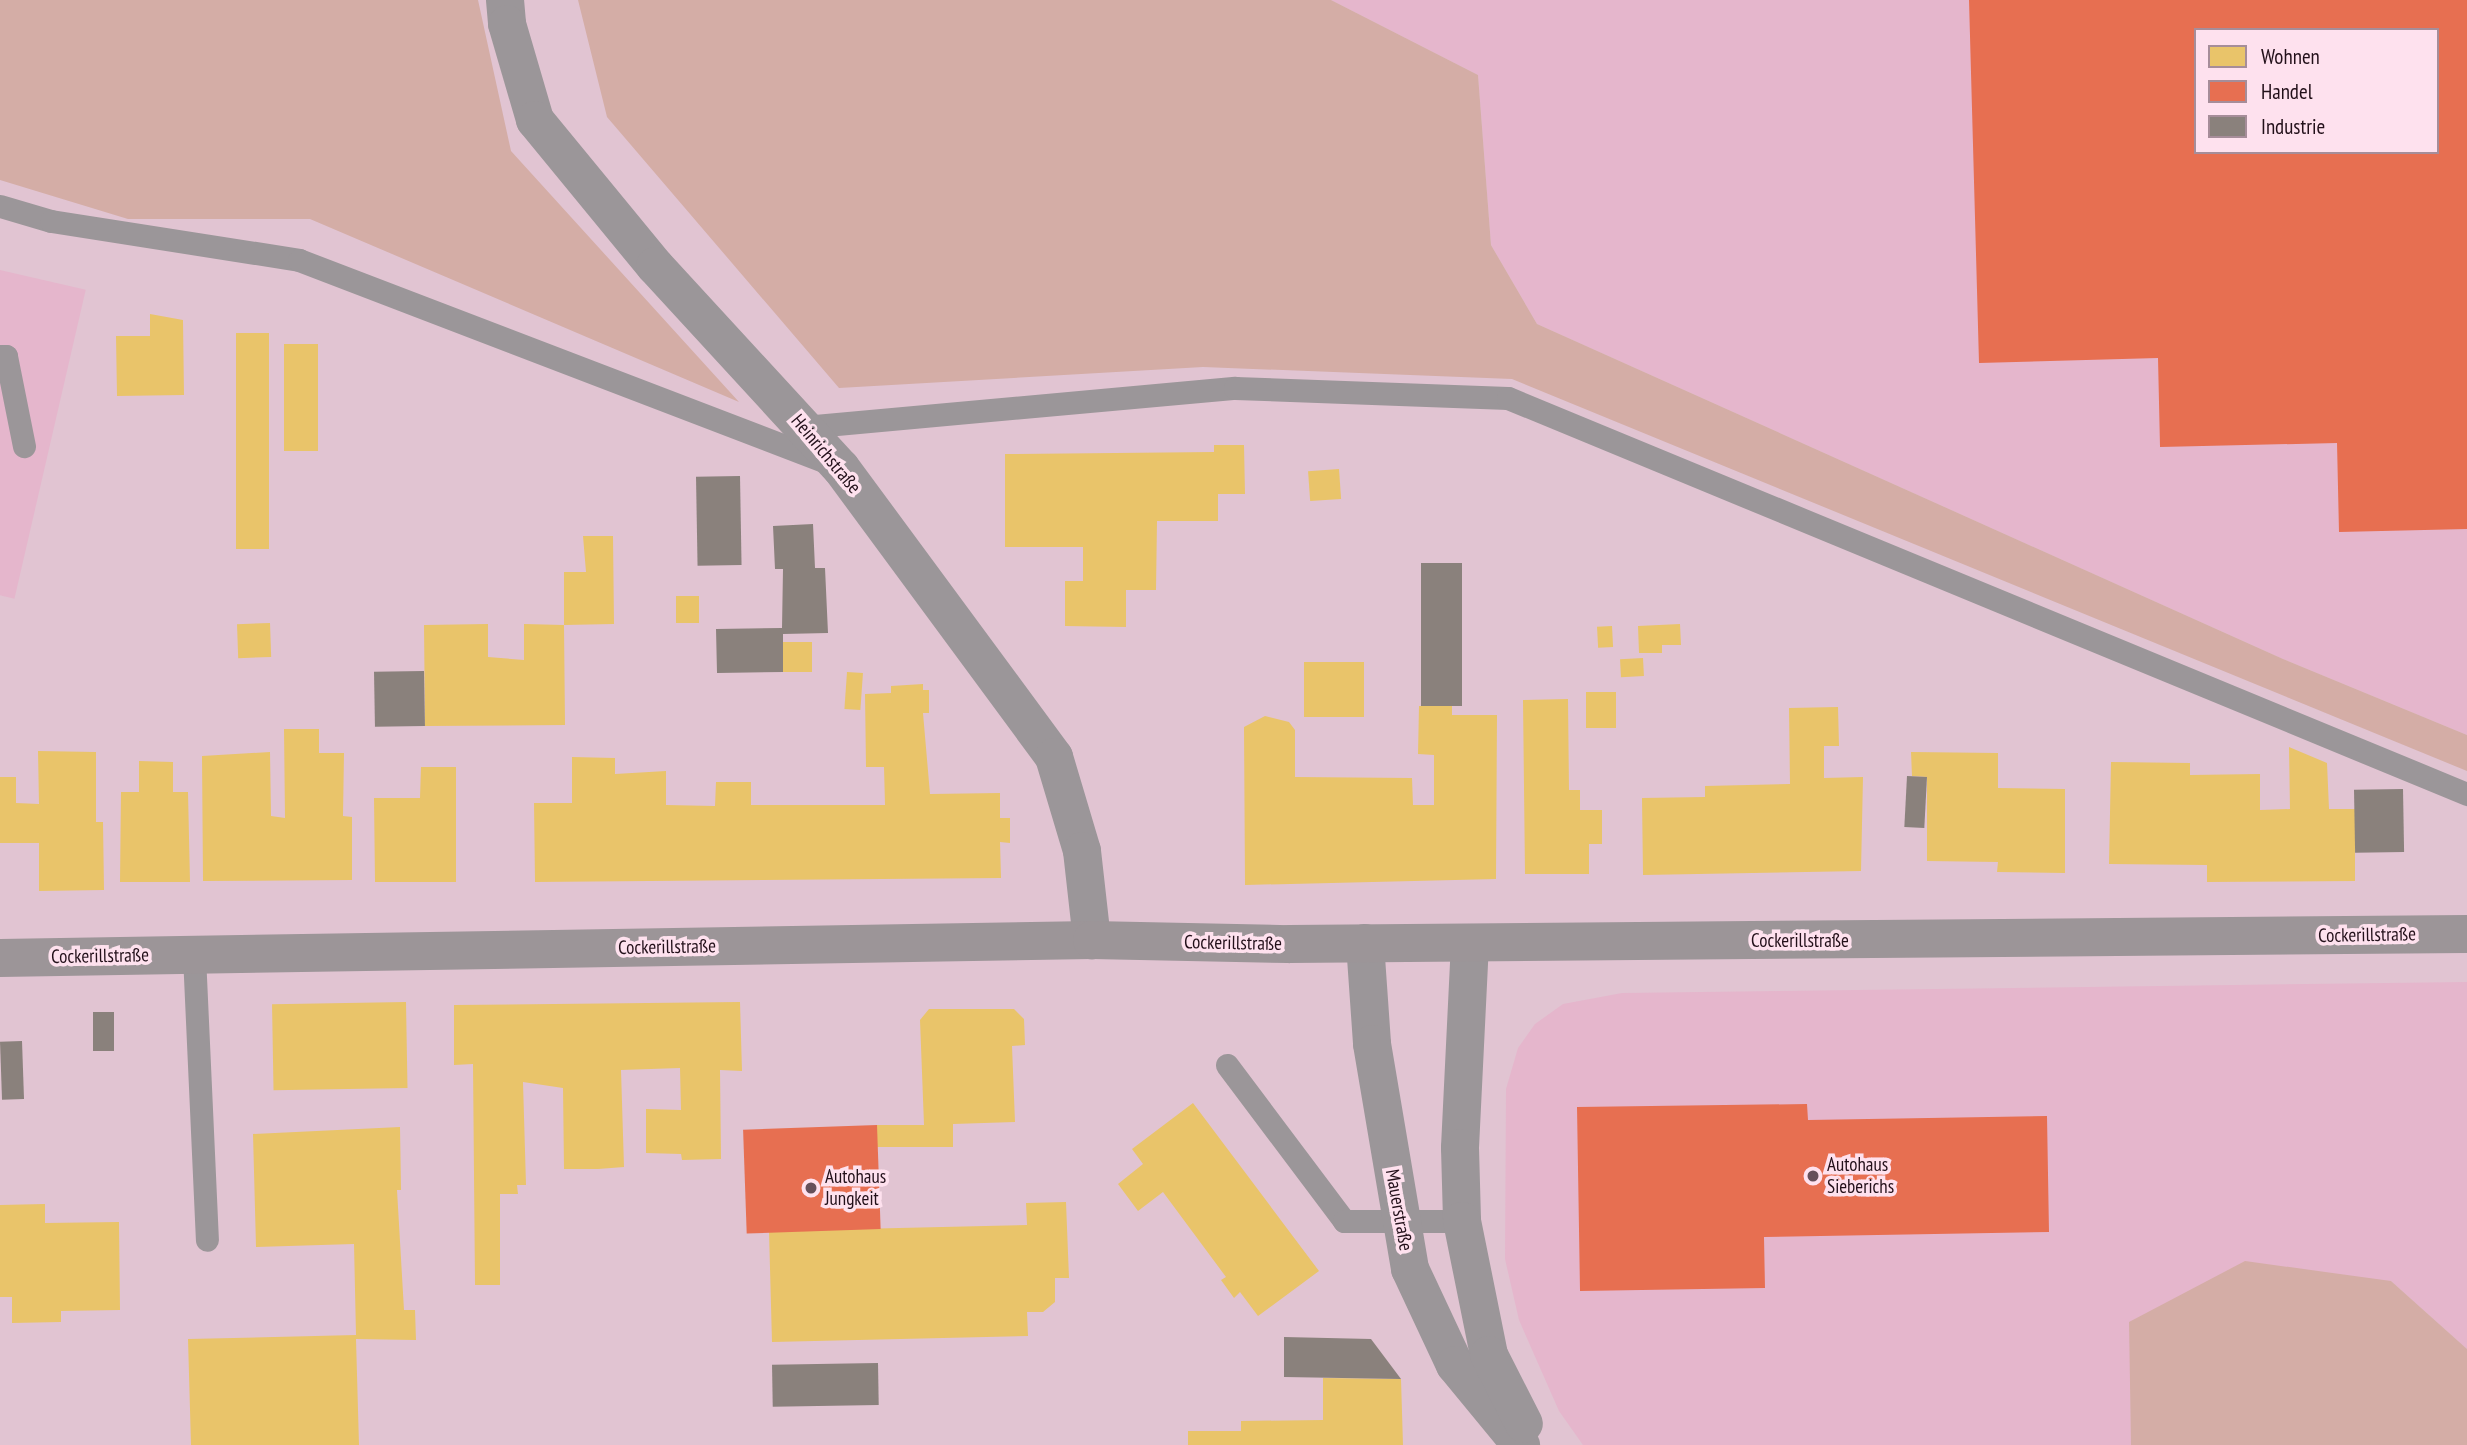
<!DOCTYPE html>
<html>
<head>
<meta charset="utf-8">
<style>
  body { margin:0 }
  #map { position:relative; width:2467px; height:1445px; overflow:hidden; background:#e1c4d2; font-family:"PT Sans Narrow",sans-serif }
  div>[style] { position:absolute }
  .built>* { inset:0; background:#e5b6cc; transform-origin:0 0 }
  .green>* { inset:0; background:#d4ada6 }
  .homes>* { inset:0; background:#e9c46a; transform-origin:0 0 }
  .shops>* { inset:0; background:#e76f51; transform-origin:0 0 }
  .industry>* { inset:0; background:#8a817c; transform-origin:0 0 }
  .service>* { height:23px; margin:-11.5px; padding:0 11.5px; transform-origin:11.5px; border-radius:11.5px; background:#9b9699 }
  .minor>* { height:38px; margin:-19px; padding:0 19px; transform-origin:19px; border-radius:19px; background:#9b9699 }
  .tertiary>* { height:38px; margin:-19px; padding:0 19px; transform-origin:19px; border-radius:19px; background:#9b9699 }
  .secondary>* { height:38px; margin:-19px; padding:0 19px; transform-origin:19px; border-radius:19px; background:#9c9598 }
  .dots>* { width:19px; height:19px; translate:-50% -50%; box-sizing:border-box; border:4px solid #fee1ee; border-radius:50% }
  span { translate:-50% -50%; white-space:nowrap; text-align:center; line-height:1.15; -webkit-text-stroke:7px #fee1ee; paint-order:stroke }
  .street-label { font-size:19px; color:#23101a }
  .poi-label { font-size:19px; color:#23101a }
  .left { translate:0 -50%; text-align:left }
  .legend { position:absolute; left:2194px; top:28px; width:245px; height:126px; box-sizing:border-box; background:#fee1ee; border:2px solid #a68d99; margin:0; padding:9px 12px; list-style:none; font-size:21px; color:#23101a }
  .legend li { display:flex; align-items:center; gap:14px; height:35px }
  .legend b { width:35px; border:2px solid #a68d99 }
</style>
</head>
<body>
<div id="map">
  <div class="built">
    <div style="clip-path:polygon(evenodd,1331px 0,2467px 0,2467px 735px,2283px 659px,1537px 324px,1491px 245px,1478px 75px,1331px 0,2196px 30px,2437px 30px,2437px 152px,2196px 152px,2196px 30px)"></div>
    <div style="left:0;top:270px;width:88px;height:317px;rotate:13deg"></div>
    <div style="clip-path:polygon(2467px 982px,2467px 1349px,2391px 1281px,2130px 1322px,2131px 1445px,1583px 1445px,1559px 1411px,1519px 1320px,1505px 1259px,1506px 1089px,1518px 1048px,1535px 1024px,1563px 1004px,1622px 993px)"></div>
  </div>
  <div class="green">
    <div style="clip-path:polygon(0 0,478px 0,511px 151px,739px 402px,310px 219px,128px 219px,0 180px)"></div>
    <div style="clip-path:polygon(578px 0,1331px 0,1478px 75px,1491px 245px,1537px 324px,2283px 659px,2467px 735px,2467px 771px,1512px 379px,1203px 367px,839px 388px,607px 117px)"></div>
    <div style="clip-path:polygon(2245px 1261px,2391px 1281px,2467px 1349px,2467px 1445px,2131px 1445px,2129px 1322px)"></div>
  </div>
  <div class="homes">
    <div style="clip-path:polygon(150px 314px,183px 320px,184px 395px,117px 396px,116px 336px,150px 336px)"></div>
    <div style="left:236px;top:333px;width:33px;height:216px"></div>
    <div style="left:284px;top:344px;width:34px;height:107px"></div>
    <div style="clip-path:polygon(1214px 445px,1244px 445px,1245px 494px,1218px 494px,1218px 521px,1157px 521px,1156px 590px,1126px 590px,1126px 627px,1065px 626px,1065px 581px,1083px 581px,1083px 547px,1005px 547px,1005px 454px,1214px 452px)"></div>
    <div style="left:1339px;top:469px;width:30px;height:31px;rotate:86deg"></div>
    <div style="clip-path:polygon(583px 536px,613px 536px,614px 624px,564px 625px,564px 572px,586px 572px)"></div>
    <div style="left:676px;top:596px;width:23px;height:27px"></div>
    <div style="left:270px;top:623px;width:34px;height:33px;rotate:88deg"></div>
    <div style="clip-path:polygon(488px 624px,488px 657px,524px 660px,524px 624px,564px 625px,565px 725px,425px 726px,424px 625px)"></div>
    <div style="clip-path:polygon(1680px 624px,1681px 645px,1662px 645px,1662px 653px,1639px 653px,1638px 626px)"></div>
    <div style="left:1612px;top:626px;width:21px;height:15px;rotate:87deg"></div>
    <div style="left:783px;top:642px;width:29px;height:30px"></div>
    <div style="left:1643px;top:658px;width:18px;height:23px;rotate:87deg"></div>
    <div style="left:1304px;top:662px;width:60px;height:55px"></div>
    <div style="left:847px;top:672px;width:16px;height:37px;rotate:4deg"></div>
    <div style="clip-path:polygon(923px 684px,923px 690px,929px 690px,929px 713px,923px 713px,930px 794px,1000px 793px,1000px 818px,1010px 818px,1010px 843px,1000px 842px,1001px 878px,535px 882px,534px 803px,572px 803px,572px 757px,615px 758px,615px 774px,666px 771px,666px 805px,715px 806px,716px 782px,751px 782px,751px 805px,885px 805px,884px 767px,866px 767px,865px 694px,891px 693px,891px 686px)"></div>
    <div style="left:1586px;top:692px;width:30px;height:36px"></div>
    <div style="clip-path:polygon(1568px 699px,1569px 790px,1580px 790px,1580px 810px,1602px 810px,1602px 844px,1589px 844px,1589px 874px,1525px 874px,1523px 700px)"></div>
    <div style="clip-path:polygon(1419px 706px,1452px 706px,1452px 715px,1497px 715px,1496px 879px,1245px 885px,1244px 727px,1265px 716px,1289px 722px,1295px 730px,1295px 777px,1412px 778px,1413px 805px,1434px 805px,1434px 755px,1418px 754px)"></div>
    <div style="clip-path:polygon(1838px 707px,1839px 746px,1824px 746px,1824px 778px,1863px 777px,1861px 871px,1643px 875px,1642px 798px,1705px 797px,1705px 786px,1790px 784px,1789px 708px)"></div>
    <div style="clip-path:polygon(284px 729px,319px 729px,319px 753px,344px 753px,343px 816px,352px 817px,352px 880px,203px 881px,202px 756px,270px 752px,271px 816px,285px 818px)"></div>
    <div style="clip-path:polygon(2289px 747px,2327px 763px,2329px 809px,2355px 809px,2355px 881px,2207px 882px,2207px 865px,2109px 864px,2111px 762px,2190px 763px,2190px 775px,2260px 774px,2260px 810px,2290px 809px)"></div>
    <div style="clip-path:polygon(38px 751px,96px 752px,96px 822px,103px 822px,104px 890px,39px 891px,39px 843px,0 843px,0 777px,16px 777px,16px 803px,39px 804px)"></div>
    <div style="clip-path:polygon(1911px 752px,1998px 753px,1998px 788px,2065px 789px,2065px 873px,1997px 872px,1998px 862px,1927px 861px,1927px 777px,1912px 776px)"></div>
    <div style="clip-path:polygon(139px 761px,173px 762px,173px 792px,188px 792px,190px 882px,120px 882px,121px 792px,139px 792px)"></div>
    <div style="clip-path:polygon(421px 767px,456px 767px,456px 882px,375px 882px,374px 798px,420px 798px)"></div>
    <div style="left:406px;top:1002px;width:86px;height:134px;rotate:89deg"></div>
    <div style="clip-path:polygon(740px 1002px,742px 1071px,720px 1070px,721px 1159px,682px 1160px,681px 1154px,646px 1153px,646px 1109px,681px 1110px,680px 1068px,621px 1070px,624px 1167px,598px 1169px,564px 1169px,563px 1088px,523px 1082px,526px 1185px,517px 1185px,518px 1194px,500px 1194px,500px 1285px,475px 1285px,473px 1064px,454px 1065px,454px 1005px)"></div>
    <div style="clip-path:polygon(929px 1009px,1014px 1009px,1024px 1019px,1025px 1045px,1012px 1046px,1015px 1122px,953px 1124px,953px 1147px,877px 1147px,877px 1125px,924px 1125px,920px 1020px)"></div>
    <div style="clip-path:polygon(1193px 1103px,1319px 1271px,1258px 1316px,1240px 1292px,1234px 1298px,1221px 1280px,1226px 1277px,1163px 1192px,1138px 1211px,1118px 1184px,1143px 1164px,1132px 1149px)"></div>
    <div style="clip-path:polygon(400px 1127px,401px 1190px,397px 1190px,404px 1310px,415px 1310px,416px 1340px,356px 1339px,359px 1445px,191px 1445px,188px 1339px,356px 1335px,354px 1244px,256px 1247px,253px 1134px)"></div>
    <div style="clip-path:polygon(1066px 1202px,1069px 1278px,1055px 1278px,1055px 1302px,1043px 1312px,1027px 1312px,1028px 1336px,772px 1342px,769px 1231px,1027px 1225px,1026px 1203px)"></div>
    <div style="clip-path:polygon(45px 1204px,45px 1223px,119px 1222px,120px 1310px,61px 1311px,61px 1322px,12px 1323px,12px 1297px,0 1297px,0 1205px)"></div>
    <div style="clip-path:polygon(1323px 1378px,1401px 1379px,1403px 1445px,1188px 1445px,1188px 1431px,1241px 1431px,1241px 1421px,1323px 1420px)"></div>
  </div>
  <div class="shops">
    <div style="clip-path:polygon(evenodd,1969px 0,2467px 0,2467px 529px,2339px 532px,2337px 443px,2160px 447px,2158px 358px,1979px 363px,1969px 0,2196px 30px,2437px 30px,2437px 152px,2196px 152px,2196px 30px)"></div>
    <div style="clip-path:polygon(1807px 1104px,1808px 1120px,2047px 1116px,2049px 1232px,1764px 1237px,1765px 1288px,1580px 1291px,1577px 1107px)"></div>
    <div style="left:877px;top:1125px;width:104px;height:134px;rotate:88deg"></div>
  </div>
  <div class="industry">
    <div style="left:740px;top:476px;width:89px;height:44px;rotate:89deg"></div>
    <div style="clip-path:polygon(813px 524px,815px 568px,825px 568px,828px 633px,783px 634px,783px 672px,717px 673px,716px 629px,782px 628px,783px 569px,775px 569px,773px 526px)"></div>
    <div style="left:1421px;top:563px;width:41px;height:143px"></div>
    <div style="left:424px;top:671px;width:55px;height:50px;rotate:89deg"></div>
    <div style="left:1907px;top:776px;width:20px;height:51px;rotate:3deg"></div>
    <div style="left:2403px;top:789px;width:63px;height:49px;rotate:89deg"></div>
    <div style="left:114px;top:1012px;width:39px;height:21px;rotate:90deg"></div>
    <div style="left:22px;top:1041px;width:58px;height:22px;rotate:88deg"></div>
    <div style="clip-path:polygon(1284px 1337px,1371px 1339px,1401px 1379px,1284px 1377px)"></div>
    <div style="left:878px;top:1363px;width:42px;height:106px;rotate:89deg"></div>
  </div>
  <div class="service">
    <div style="left:0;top:206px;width:53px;rotate:16.4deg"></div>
    <div style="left:51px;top:221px;width:251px;rotate:8.9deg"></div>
    <div style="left:299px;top:260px;width:568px;rotate:20.96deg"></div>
    <div style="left:0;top:356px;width:6px"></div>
    <div style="left:6px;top:356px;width:92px;rotate:78.7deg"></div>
    <div style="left:804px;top:427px;width:433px;rotate:-5.2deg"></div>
    <div style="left:1235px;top:388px;width:273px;rotate:2.1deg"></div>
    <div style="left:1508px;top:398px;width:1038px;rotate:22.44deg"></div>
    <div style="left:194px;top:955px;width:285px;rotate:87.4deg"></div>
    <div style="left:1227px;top:1065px;width:195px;rotate:53.1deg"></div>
    <div style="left:1344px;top:1221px;width:118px"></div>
  </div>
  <div class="minor">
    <div style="left:505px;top:0;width:24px;rotate:85deg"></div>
    <div style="left:507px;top:24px;width:100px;rotate:73.7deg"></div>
    <div style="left:535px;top:120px;width:189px;rotate:50.6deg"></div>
    <div style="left:655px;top:266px;width:275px;rotate:47.4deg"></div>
    <div style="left:841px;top:468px;width:359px;rotate:53.6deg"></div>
    <div style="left:1054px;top:757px;width:98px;rotate:73.4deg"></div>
    <div style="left:1082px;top:851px;width:90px;rotate:83.6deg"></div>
  </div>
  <div class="tertiary">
    <div style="left:1365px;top:943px;width:101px;rotate:86deg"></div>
    <div style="left:1372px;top:1044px;width:228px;rotate:80.4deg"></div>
    <div style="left:1410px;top:1269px;width:106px;rotate:64.9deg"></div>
    <div style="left:1455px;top:1365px;width:104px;rotate:50.5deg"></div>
    <div style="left:1470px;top:943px;width:205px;rotate:92.8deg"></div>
    <div style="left:1460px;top:1148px;width:73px;rotate:88.4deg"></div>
    <div style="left:1462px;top:1221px;width:137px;rotate:78.6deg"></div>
    <div style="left:1489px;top:1355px;width:77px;rotate:63.1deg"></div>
  </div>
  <div class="secondary">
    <div style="left:0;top:958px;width:1092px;rotate:-0.94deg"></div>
    <div style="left:1092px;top:940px;width:197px;rotate:1.2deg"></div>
    <div style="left:1289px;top:944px;width:1178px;rotate:-0.49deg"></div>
  </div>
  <div class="dots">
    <div style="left:1813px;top:1176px;background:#664f5a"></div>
    <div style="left:811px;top:1188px;background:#664f5a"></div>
  </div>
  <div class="street-label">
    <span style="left:826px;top:454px;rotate:50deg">Heinrichstraße</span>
    <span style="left:2367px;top:935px;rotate:-1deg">Cockerillstraße</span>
    <span style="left:1800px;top:941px">Cockerillstraße</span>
    <span style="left:1233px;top:943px;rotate:1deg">Cockerillstraße</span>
    <span style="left:667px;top:947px;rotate:-1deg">Cockerillstraße</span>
    <span style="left:100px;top:956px;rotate:-1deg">Cockerillstraße</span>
    <span style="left:1399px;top:1210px;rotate:80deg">Mauerstraße</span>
  </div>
  <div class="poi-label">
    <span class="left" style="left:1827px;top:1176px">Autohaus<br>Sieberichs</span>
    <span class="left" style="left:825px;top:1188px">Autohaus<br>Jungkeit</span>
  </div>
  <ul class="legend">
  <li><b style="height:19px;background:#e9c46a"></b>Wohnen</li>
  <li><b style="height:19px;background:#e76f51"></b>Handel</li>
  <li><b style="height:19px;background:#8a817c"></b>Industrie</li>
  </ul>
</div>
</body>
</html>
